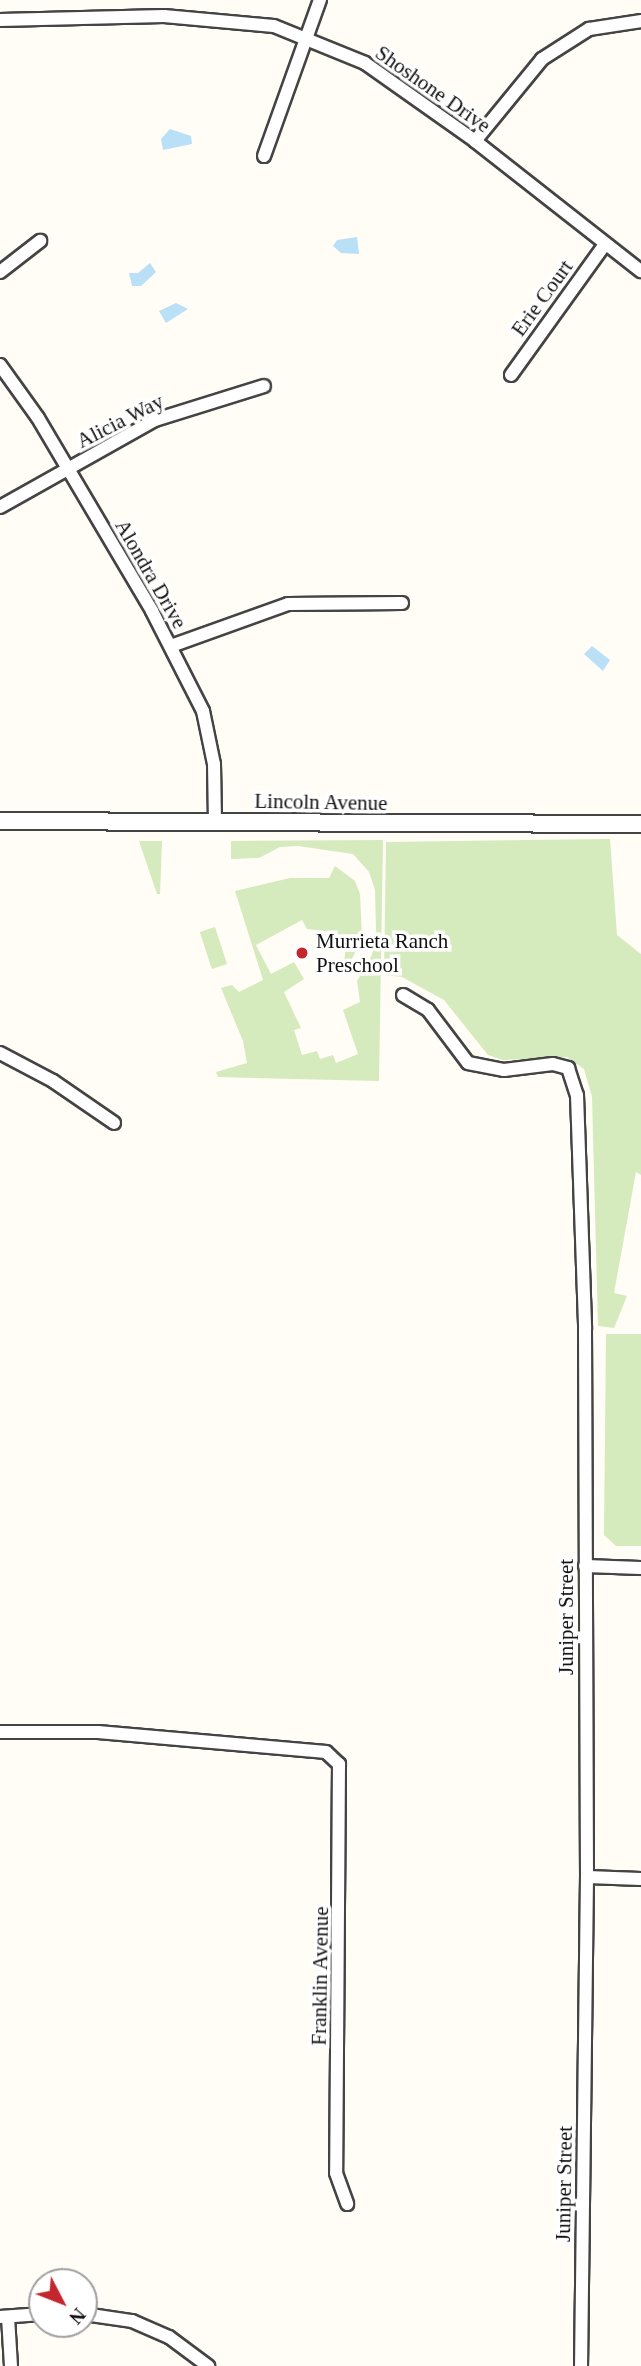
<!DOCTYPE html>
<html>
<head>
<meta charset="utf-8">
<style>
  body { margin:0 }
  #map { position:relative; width:641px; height:2366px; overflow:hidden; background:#fffdf5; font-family:"Times New Roman",serif }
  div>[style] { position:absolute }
  .green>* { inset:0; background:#d5ebbd; transform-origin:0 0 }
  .water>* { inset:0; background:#b9e0f7 }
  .roads { filter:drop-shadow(2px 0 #444) drop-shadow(-2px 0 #444) drop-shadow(0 2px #444) drop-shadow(0 -2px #444) }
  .minor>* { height:12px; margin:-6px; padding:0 6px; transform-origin:6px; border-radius:6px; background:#fff }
  .tertiary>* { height:16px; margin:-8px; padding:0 8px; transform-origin:8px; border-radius:8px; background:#fff }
  .dots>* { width:19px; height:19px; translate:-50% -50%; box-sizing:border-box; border:4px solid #fff; border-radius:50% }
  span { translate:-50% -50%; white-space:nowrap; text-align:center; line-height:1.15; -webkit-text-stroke:7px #fff; paint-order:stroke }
  .street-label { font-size:21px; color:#111 }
  .poi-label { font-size:21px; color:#111 }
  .left { translate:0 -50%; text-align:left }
  .north { position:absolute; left:28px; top:2268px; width:70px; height:70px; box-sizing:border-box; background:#fff; border:2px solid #a0a0a0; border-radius:50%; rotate:132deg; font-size:19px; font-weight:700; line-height:28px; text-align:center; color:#111 }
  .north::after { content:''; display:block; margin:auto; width:24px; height:32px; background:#c4262e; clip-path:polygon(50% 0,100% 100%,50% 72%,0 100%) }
</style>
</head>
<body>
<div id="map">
  <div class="green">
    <div style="clip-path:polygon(610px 839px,617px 935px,641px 954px,641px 1175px,636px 1172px,614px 1293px,627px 1296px,614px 1328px,598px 1326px,592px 1097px,584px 1069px,567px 1057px,503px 1060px,488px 1055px,444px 1000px,402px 977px,384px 975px,386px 842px)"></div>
    <div style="clip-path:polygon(383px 840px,379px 1081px,218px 1077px,216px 1072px,247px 1063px,243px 1041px,221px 988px,232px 985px,239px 992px,263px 980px,235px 891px,290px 878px,329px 878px,335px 866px,355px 881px,360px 894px,362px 938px,349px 965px,344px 964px,346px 943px,330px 941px,331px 932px,307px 929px,302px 920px,256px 945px,271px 974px,294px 962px,304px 979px,284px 992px,301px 1028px,294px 1030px,302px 1055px,317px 1051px,320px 1059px,333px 1055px,336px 1063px,358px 1054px,343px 1010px,360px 1002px,357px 981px,372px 955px,376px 930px,375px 890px,369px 872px,353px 854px,298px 846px,280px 847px,259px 858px,231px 859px,231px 841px)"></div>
    <div style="clip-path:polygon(139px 841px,162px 841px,160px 894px,157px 894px)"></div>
    <div style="left:215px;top:927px;width:39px;height:16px;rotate:72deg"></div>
    <div style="clip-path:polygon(606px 1334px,641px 1334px,641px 1546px,616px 1546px,604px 1535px)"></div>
  </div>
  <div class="water">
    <div style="clip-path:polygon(170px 129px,191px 136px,192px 144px,163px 150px,161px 139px)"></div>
    <div style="clip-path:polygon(357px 237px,359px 254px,341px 253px,333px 246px,337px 240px)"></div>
    <div style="clip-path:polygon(150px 263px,156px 272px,141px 286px,132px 286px,129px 273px,138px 273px)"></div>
    <div style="clip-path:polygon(176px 303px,188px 309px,166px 323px,159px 311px)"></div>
    <div style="clip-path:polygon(592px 646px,610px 660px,603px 671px,584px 654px)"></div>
  </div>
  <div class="roads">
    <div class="minor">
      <div style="left:0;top:20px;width:164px;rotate:-1.4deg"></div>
      <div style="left:164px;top:16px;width:110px;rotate:5.2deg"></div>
      <div style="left:274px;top:26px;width:98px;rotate:22.1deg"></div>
      <div style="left:365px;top:63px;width:135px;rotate:35.3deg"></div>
      <div style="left:475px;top:141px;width:211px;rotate:38.1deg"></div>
      <div style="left:475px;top:141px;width:106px;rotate:-50.7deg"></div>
      <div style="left:542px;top:59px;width:56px;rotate:-32.6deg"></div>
      <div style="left:589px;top:29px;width:53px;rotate:-8.7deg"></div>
      <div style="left:264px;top:156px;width:166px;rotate:-70.3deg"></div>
      <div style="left:0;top:272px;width:51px;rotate:-37.8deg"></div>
      <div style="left:0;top:365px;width:65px;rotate:54.4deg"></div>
      <div style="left:38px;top:418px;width:224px;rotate:59.4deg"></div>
      <div style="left:152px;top:611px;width:112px;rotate:63deg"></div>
      <div style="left:203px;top:711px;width:54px;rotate:78.3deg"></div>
      <div style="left:214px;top:764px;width:58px;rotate:89deg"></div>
      <div style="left:511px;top:375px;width:161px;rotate:-54.3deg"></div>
      <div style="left:0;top:507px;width:178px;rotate:-29.3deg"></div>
      <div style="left:155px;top:420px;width:114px;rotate:-17.3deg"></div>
      <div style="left:171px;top:646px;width:124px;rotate:-19.7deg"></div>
      <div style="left:288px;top:604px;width:114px;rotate:-0.5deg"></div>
      <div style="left:403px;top:995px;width:29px;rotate:31deg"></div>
      <div style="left:428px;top:1010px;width:66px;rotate:53deg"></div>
      <div style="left:468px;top:1063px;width:37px;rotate:11deg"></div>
      <div style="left:504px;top:1070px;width:49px;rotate:-7deg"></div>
      <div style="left:553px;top:1064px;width:16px;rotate:15deg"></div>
      <div style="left:568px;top:1068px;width:28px;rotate:72deg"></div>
      <div style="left:577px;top:1095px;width:234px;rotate:88deg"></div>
      <div style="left:585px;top:1329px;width:548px;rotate:89.79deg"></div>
      <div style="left:587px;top:1877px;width:489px;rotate:90.7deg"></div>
      <div style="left:0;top:1053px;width:60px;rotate:27.8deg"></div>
      <div style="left:53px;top:1081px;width:74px;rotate:34.5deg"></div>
      <div style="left:585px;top:1566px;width:56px;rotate:2deg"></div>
      <div style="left:0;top:1732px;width:98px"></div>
      <div style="left:98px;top:1732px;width:229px;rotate:5deg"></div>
      <div style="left:326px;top:1752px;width:18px;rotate:43deg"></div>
      <div style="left:339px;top:1764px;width:409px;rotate:90.4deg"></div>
      <div style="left:336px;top:2173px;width:33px;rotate:70deg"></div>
      <div style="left:587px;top:1877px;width:54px;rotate:2.1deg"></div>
      <div style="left:84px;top:2314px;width:49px;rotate:8.3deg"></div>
      <div style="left:132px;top:2321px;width:40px;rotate:23.4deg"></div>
      <div style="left:169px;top:2337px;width:49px;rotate:36.6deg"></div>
      <div style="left:0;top:2317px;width:42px;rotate:-4.1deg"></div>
      <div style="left:8px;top:2317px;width:49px;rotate:86.5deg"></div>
    </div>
    <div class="tertiary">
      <div style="left:0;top:821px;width:641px;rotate:0.27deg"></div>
    </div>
  </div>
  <div class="dots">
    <div style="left:302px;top:953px;background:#c4262e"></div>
  </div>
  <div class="street-label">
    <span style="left:433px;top:89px;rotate:35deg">Shoshone Drive</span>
    <span style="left:542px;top:298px;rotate:-54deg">Erie Court</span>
    <span style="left:120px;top:421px;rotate:-27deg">Alicia Way</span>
    <span style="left:151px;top:574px;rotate:60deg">Alondra Drive</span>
    <span style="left:321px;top:802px;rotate:1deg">Lincoln Avenue</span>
    <span style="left:566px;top:1617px;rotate:-90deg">Juniper Street</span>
    <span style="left:320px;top:1976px;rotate:-89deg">Franklin Avenue</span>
    <span style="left:564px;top:2184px;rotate:-89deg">Juniper Street</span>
  </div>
  <div class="poi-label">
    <span class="left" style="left:316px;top:953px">Murrieta Ranch<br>Preschool</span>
  </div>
  <div class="north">N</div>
</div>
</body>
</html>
